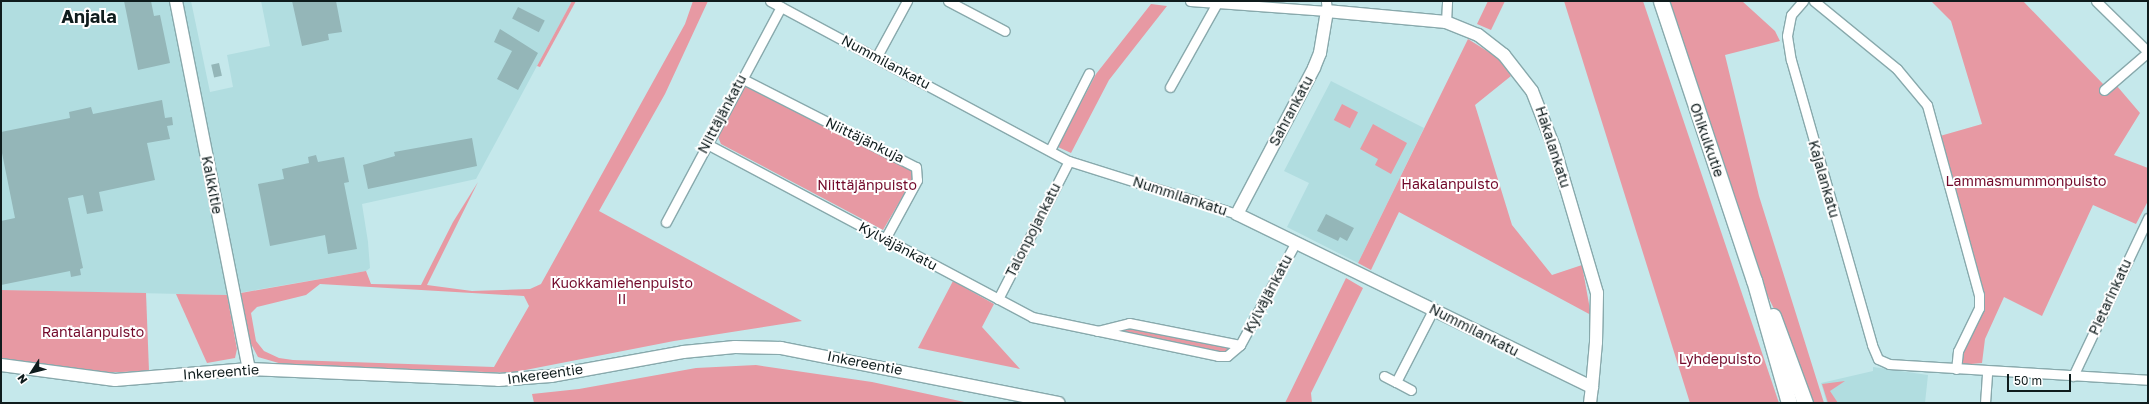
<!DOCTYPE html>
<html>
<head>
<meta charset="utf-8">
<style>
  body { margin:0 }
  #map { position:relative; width:2149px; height:404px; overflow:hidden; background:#c5e8eb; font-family:"Golos Text",sans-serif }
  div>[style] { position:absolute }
  .built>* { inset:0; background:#b1dde0 }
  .green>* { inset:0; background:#e799a3; transform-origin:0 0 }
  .building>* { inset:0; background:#94b6b8; transform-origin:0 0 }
  .roads { filter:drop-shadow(1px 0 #88a9ac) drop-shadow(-1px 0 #88a9ac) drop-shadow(0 1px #88a9ac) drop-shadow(0 -1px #88a9ac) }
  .minor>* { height:9px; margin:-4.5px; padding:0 4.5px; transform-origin:4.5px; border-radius:4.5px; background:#fff }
  .tertiary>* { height:12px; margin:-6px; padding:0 6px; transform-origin:6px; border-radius:6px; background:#fff }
  .primary>* { height:15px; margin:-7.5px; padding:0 7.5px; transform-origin:7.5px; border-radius:7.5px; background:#fff }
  span { translate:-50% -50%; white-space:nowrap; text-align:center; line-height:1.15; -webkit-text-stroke:4px #fff; paint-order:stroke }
  .street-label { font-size:14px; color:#0f1c1d }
  .park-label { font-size:14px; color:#720829 }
  .district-label { font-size:18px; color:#0f1c1d; font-weight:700 }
  .frame { position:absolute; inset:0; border:2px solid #0f1c1d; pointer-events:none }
  .north { position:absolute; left:12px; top:352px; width:40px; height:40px; -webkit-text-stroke:3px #fff; paint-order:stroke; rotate:234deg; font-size:11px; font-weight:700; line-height:16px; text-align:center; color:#0f1c1d }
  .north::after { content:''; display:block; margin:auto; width:14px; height:18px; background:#0f1c1d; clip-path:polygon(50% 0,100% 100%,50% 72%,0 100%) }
  .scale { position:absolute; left:2007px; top:374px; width:64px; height:18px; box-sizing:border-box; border:2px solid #0f1c1d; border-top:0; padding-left:5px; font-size:12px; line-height:14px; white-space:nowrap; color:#0f1c1d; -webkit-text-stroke:3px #fff; paint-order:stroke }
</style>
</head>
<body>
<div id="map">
  <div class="built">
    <div style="clip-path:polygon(1px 1px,191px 1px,210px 92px,233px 87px,227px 55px,270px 46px,261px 1px,572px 1px,476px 179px,362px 204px,368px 242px,370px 268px,366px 271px,227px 295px,1px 290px)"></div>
    <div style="clip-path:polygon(1331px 81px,1424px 128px,1358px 263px,1287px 227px,1309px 183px,1284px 171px)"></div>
    <div style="clip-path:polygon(1873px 367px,1928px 375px,1925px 403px,1827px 403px,1821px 383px,1873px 371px)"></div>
  </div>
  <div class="green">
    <div style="clip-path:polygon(572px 1px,576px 1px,540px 67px,537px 66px)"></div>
    <div style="clip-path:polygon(evenodd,693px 1px,708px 1px,665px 94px,599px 211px,802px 321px,674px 341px,510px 373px,282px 364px,258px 357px,249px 340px,241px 293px,366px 271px,371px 284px,421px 285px,453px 222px,478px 182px,427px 285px,472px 291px,530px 289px,541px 284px,685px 24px,693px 1px,320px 284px,524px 296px,529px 306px,494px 367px,293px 360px,279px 358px,264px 351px,256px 341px,251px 313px,257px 307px,306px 295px,320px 284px)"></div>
    <div style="clip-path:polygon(1488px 1px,1505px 1px,1491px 30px,1477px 24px)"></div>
    <div style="clip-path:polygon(1564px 1px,1643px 1px,1779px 403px,1690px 403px)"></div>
    <div style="clip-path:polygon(1666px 1px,1742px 1px,1775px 31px,1780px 41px,1725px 55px,1759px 196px,1824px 403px,1809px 403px,1777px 315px,1757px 274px)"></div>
    <div style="clip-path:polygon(1931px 1px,2023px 1px,2104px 85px,2111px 79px,2140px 113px,2114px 155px,2148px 168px,2148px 201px,2136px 224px,2093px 205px,2042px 316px,2004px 297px,1985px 339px,1982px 363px,1961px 365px,1960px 352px,1985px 302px,1940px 136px,1982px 124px,1951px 21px)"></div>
    <div style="clip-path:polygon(1151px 4px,1167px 6px,1109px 80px,1071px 153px,1058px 147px,1096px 74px)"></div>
    <div style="clip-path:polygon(1468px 39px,1498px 58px,1511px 76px,1475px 105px,1512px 225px,1552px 275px,1582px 265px,1591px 315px,1399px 212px,1371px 270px,1358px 263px)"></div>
    <div style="clip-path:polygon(744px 86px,913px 170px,914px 177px,883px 230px,721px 144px,718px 137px)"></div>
    <div style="left:1342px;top:104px;width:18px;height:18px;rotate:27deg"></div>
    <div style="clip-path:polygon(1373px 124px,1407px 143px,1391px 174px,1375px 165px,1378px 159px,1360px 149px)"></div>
    <div style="clip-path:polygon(1346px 278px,1363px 288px,1311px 393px,1312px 403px,1285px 403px)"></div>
    <div style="clip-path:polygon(953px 281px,994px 304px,982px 327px,1020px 369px,918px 348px)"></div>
    <div style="clip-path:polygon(1px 290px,146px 293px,149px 371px,92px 373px,1px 360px)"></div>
    <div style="clip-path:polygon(176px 294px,227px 295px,237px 349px,235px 358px,207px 363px)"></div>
    <div style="clip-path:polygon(1119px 324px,1240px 345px,1227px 356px,1096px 331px)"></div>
    <div style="clip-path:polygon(756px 365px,872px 382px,969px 403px,534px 403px,532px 394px,579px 389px,696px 368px)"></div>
    <div style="clip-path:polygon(1845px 381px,1830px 391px,1838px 403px,1828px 403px,1822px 384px)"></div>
  </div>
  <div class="building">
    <div style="clip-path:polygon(124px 1px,151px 1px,154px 16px,160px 15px,170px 63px,138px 70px)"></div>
    <div style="clip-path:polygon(292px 1px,336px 1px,342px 32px,328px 34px,329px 40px,302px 46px)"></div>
    <div style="left:518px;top:7px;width:30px;height:13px;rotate:27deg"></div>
    <div style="clip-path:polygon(500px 29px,538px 53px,518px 90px,497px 79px,512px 51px,494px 42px)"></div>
    <div style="left:219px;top:63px;width:13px;height:8px;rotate:77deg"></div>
    <div style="clip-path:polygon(162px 100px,165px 118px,172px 117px,173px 125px,167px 126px,170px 139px,147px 143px,155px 180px,99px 192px,103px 211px,87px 214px,83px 195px,68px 198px,83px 268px,80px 269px,81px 275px,71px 277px,70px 271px,1px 285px,1px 221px,15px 218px,1px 148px,1px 132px,70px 118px,69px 112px,91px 107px,93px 114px)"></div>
    <div style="clip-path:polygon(472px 138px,477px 166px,368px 189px,363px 165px,395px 156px,394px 152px)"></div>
    <div style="clip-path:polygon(316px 155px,318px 162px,344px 157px,349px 182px,344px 183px,357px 249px,328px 254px,325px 235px,270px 246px,258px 184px,284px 179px,282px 169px,309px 163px,308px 157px)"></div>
    <div style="clip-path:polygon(1326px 214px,1354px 228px,1347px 241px,1340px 237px,1338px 241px,1317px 231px)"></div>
  </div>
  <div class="roads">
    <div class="minor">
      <div style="left:770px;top:1px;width:339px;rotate:28.2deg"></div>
      <div style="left:1069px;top:161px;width:176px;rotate:17.5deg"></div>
      <div style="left:948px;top:1px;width:64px;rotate:27.8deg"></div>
      <div style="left:1190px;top:1px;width:137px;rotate:4.2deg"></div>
      <div style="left:1327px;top:11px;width:10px;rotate:-96deg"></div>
      <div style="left:1803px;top:1px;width:18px;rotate:131deg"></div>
      <div style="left:1791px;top:15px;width:21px;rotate:101deg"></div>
      <div style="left:1787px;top:36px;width:24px;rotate:81deg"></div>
      <div style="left:1791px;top:60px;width:296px;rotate:74.1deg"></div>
      <div style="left:1872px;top:345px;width:15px;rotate:67deg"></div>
      <div style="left:1878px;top:359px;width:12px;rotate:24deg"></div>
      <div style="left:1889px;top:364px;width:259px;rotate:3.5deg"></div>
      <div style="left:1814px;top:1px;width:107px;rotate:39.3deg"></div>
      <div style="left:1897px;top:69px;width:47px;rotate:50.2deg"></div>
      <div style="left:1927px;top:105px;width:197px;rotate:74.7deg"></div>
      <div style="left:1979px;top:295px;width:13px;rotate:90deg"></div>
      <div style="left:1979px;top:308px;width:48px;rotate:116deg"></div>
      <div style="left:1958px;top:351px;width:18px;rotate:96deg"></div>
      <div style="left:2096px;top:1px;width:73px;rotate:44.4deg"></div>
      <div style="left:1446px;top:22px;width:21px;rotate:-87deg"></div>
      <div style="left:877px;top:56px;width:63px;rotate:-61.4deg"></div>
      <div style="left:741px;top:78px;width:196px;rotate:27deg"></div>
      <div style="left:916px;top:167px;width:13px;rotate:86deg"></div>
      <div style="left:917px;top:180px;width:67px;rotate:118.5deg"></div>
      <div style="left:1170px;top:87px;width:96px;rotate:-60.8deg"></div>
      <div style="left:2104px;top:90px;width:58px;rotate:-40.8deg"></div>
      <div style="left:707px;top:144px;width:368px;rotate:28deg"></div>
      <div style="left:1032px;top:317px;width:190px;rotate:11.8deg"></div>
      <div style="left:1218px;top:356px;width:9px"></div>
      <div style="left:1227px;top:356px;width:17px;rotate:-40deg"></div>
      <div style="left:1240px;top:345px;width:117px;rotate:-61.5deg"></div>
      <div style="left:1050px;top:150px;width:86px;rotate:-63.1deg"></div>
      <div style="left:666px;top:222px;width:244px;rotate:-61.9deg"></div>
      <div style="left:998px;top:299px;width:155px;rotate:-62.8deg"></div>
      <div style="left:1097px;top:331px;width:33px;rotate:-14deg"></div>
      <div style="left:1129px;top:323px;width:113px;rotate:11.2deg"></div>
      <div style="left:1384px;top:376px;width:13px;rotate:27deg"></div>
      <div style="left:2073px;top:376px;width:175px;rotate:-64.6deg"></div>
      <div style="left:1411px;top:390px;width:17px;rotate:-152deg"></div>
      <div style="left:1396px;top:382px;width:81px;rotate:-62.8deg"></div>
      <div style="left:1985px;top:403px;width:32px;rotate:-86deg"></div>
    </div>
    <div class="tertiary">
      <div style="left:176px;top:1px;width:375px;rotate:78.8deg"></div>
      <div style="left:1px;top:365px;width:115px;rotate:7.5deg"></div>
      <div style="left:115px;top:380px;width:134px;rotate:-4.7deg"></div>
      <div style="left:249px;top:369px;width:249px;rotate:2.5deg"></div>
      <div style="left:498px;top:380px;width:53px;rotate:-4.3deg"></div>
      <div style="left:551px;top:376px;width:134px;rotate:-10.3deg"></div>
      <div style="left:683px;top:352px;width:52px;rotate:-5.5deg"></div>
      <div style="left:735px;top:347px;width:46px;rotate:1.2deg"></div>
      <div style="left:781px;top:348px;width:283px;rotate:11.2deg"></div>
      <div style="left:1590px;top:403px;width:16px;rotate:-83deg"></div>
      <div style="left:1592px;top:387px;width:45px;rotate:-84.9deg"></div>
      <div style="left:1596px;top:342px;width:49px;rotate:-88.8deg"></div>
      <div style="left:1597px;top:293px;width:152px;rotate:-106.4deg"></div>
      <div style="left:1554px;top:147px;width:60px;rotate:-111.4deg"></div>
      <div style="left:1532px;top:91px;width:46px;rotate:-127.9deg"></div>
      <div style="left:1504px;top:55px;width:33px;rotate:-142deg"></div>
      <div style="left:1478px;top:35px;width:35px;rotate:-158deg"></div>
      <div style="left:1446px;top:22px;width:120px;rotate:-174.7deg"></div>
      <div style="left:1327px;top:11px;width:43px;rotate:99.5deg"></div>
      <div style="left:1320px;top:53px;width:16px;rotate:112deg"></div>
      <div style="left:1314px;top:68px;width:165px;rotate:117.8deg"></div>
      <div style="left:1237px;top:214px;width:395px;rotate:26deg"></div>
    </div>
    <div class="primary">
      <div style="left:1661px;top:1px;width:294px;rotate:71.6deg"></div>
      <div style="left:1754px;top:280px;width:128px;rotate:74.1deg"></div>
      <div style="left:1773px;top:316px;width:93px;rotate:69.8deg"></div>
    </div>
  </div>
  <div class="street-label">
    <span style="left:886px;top:62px;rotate:28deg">Nummilankatu</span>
    <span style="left:1291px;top:111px;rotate:-62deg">Sahrankatu</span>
    <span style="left:722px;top:114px;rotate:-62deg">Niittäjänkatu</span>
    <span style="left:865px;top:140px;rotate:26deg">Niittäjänkuja</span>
    <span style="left:1707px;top:140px;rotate:71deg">Ohikulkutie</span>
    <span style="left:1553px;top:147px;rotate:72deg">Hakalankatu</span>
    <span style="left:1824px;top:179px;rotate:74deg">Kajalankatu</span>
    <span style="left:212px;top:185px;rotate:79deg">Kalkkitie</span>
    <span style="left:1180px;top:196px;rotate:18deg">Nummilankatu</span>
    <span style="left:1033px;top:230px;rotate:-63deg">Talonpojankatu</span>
    <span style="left:898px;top:246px;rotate:28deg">Kylväjänkatu</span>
    <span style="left:1268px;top:294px;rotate:-62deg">Kylväjänkatu</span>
    <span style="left:2110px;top:297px;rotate:-65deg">Pietarinkatu</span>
    <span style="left:1474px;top:330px;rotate:27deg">Nummilankatu</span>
    <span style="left:865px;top:363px;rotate:11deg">Inkereentie</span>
    <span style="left:221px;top:372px;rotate:-4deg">Inkereentie</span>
    <span style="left:545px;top:374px;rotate:-8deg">Inkereentie</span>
  </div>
  <div class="park-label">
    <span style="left:2026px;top:181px">Lammasmummonpuisto</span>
    <span style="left:1450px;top:184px">Hakalanpuisto</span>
    <span style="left:867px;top:185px">Niittäjänpuisto</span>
    <span style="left:622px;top:291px">Kuokkamiehenpuisto<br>II</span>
    <span style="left:93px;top:332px">Rantalanpuisto</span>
    <span style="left:1720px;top:359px">Lyhdepuisto</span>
  </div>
  <div class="district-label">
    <span style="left:89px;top:16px">Anjala</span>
  </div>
  <div class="frame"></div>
  <div class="north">N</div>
  <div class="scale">50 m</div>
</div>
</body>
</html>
